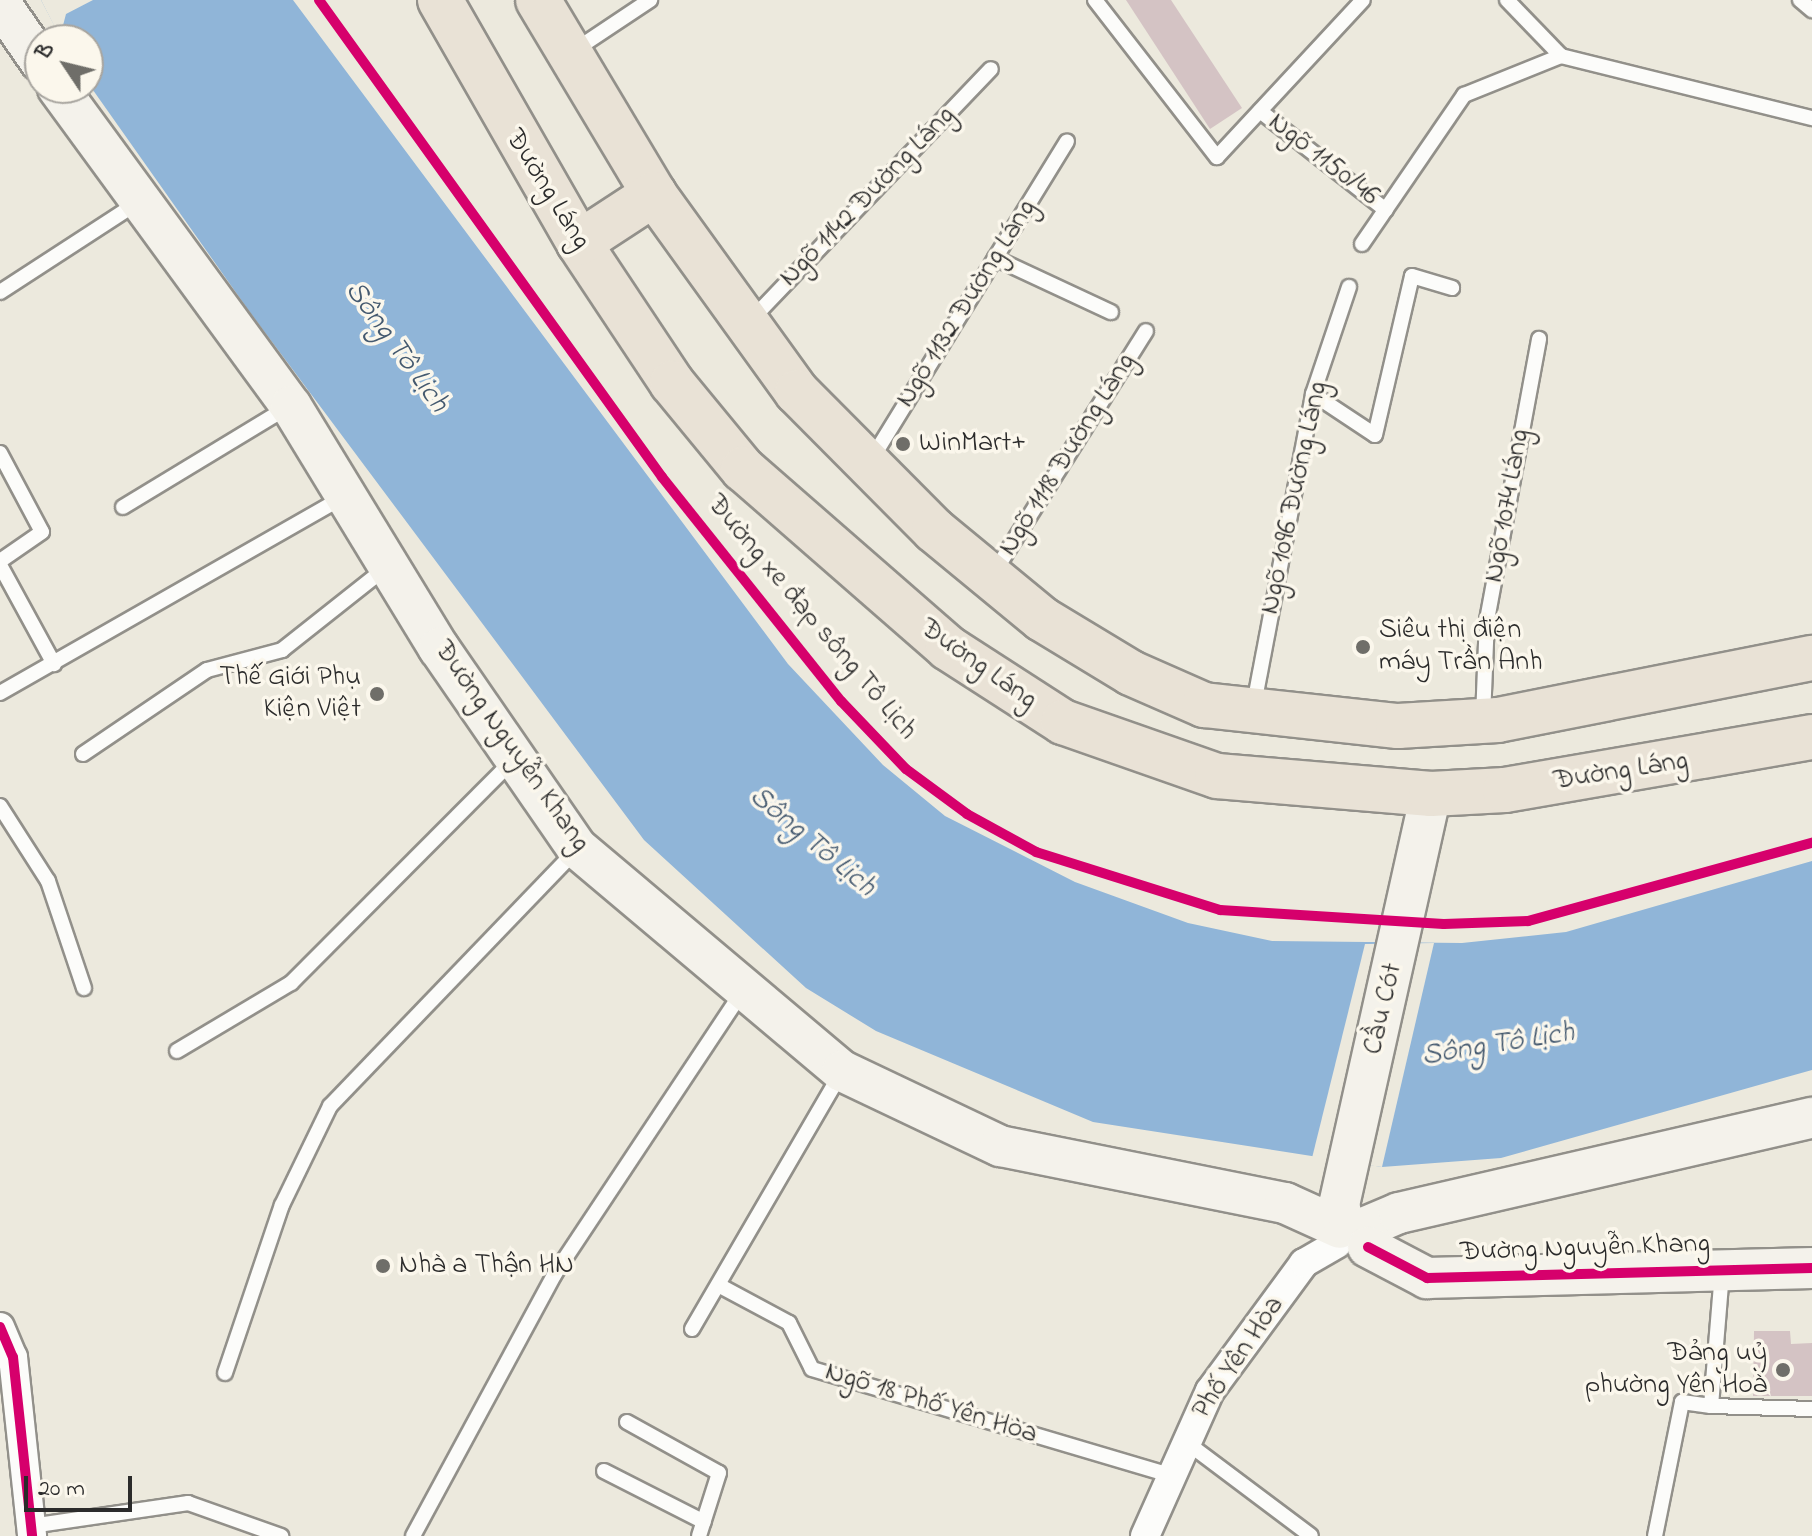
<!DOCTYPE html>
<html>
<head>
<meta charset="utf-8">
<style>
  body { margin:0 }
  #map { position:relative; width:1812px; height:1536px; overflow:hidden; background:#ece9dd; font-family:"Indie Flower",sans-serif }
  div>[style] { position:absolute }
  .water>* { inset:0; background:#90b5d8 }
  .pier>* { inset:0; background:#ece9dd }
  .building>* { inset:0; background:#d4c3c4 }
  .roads { filter:drop-shadow(2px 0 #92908a) drop-shadow(-2px 0 #92908a) drop-shadow(0 2px #92908a) drop-shadow(0 -2px #92908a) }
  .lane>* { height:14px; margin:-7px; padding:0 7px; transform-origin:7px; border-radius:7px; background:#fcfcfa }
  .street>* { height:28px; margin:-14px; padding:0 14px; transform-origin:14px; border-radius:14px; background:#fcfcfa }
  .secondary>* { height:40px; margin:-20px; padding:0 20px; transform-origin:20px; border-radius:20px; background:#f4f2eb }
  .primary>* { height:44px; margin:-22px; padding:0 22px; transform-origin:22px; border-radius:22px; background:#e9e2d6 }
  .cycleway>* { height:10px; margin:-5px; padding:0 5px; transform-origin:5px; border-radius:5px; background:#d6006c }
  .dots>* { width:22px; height:22px; translate:-50% -50%; box-sizing:border-box; border:4px solid #fbf7ec; border-radius:50% }
  span { translate:-50% -50%; white-space:nowrap; text-align:center; line-height:1.15; -webkit-text-stroke:7px #fbf7ec; paint-order:stroke }
  .street-label { font-size:28px; color:#2b2b2b }
  .poi-label { font-size:28px; color:#2b2b2b }
  .left { translate:0 -50%; text-align:left }
  .right { translate:-100% -50%; text-align:right }
  .water-label { font-size:30px; color:#44596f; font-style:italic }
  .north { position:absolute; left:24px; top:24px; width:80px; height:80px; box-sizing:border-box; background:#fbf7ec; border:2px solid #a8a59f; border-radius:50%; rotate:305deg; font-size:22px; font-weight:700; line-height:32px; text-align:center; color:#2b2b2b }
  .north::after { content:''; display:block; margin:auto; width:28px; height:36px; background:#6f6e69; clip-path:polygon(50% 0,100% 100%,50% 72%,0 100%) }
  .scale { position:absolute; left:24px; top:1476px; width:108px; height:36px; box-sizing:border-box; border:4px solid #2b2b2b; border-top:0; padding-left:10px; font-size:24px; line-height:28px; white-space:nowrap; color:#2b2b2b; -webkit-text-stroke:6px #fbf7ec; paint-order:stroke }
</style>
</head>
<body>
<div id="map">
  <div class="water">
    <div style="clip-path:polygon(41px 0,293px 0,788px 664px,883px 765px,945px 816px,1075px 882px,1188px 923px,1272px 941px,1462px 943px,1566px 932px,1812px 861px,1812px 1070px,1501px 1158px,1382px 1167px,1093px 1122px,876px 1031px,806px 988px,644px 840px,249px 311px,88px 83px,88px 40px,62px 40px)"></div>
  </div>
  <div class="pier">
    <div style="clip-path:polygon(41px 0,93px 0,66px 14px,60px 37px)"></div>
    <div style="clip-path:polygon(1434px 943px,1382px 1167px,1312px 1158px,1365px 944px)"></div>
  </div>
  <div class="building">
    <div style="clip-path:polygon(1126px 0,1171px 0,1242px 108px,1210px 129px)"></div>
    <div style="clip-path:polygon(1754px 1331px,1790px 1331px,1791px 1344px,1812px 1343px,1812px 1396px,1753px 1396px)"></div>
  </div>
  <div class="roads">
    <div class="lane">
      <div style="left:1095px;top:0;width:199px;rotate:52.2deg"></div>
      <div style="left:1217px;top:157px;width:214px;rotate:-47.1deg"></div>
      <div style="left:1507px;top:0;width:78px;rotate:46deg"></div>
      <div style="left:1800px;top:0;width:16px;rotate:40deg"></div>
      <div style="left:572px;top:52px;width:94px;rotate:-33.7deg"></div>
      <div style="left:1260px;top:111px;width:160px;rotate:38.2deg"></div>
      <div style="left:1362px;top:244px;width:181px;rotate:-55.6deg"></div>
      <div style="left:1464px;top:95px;width:105px;rotate:-21.9deg"></div>
      <div style="left:1561px;top:56px;width:259px;rotate:13.9deg"></div>
      <div style="left:995px;top:258px;width:128px;rotate:25deg"></div>
      <div style="left:0;top:292px;width:163px;rotate:-33deg"></div>
      <div style="left:751px;top:320px;width:347px;rotate:-46.3deg"></div>
      <div style="left:1313px;top:394px;width:74px;rotate:33.5deg"></div>
      <div style="left:1375px;top:435px;width:163px;rotate:-76.9deg"></div>
      <div style="left:1412px;top:276px;width:42px;rotate:16.7deg"></div>
      <div style="left:0;top:453px;width:89px;rotate:62deg"></div>
      <div style="left:42px;top:532px;width:51px;rotate:145.4deg"></div>
      <div style="left:871px;top:460px;width:374px;rotate:-58.4deg"></div>
      <div style="left:123px;top:507px;width:195px;rotate:-31.2deg"></div>
      <div style="left:0;top:565px;width:113px;rotate:61.4deg"></div>
      <div style="left:993px;top:574px;width:287px;rotate:-57.8deg"></div>
      <div style="left:0;top:693px;width:395px;rotate:-29.7deg"></div>
      <div style="left:1254px;top:704px;width:316px;rotate:-79.2deg"></div>
      <div style="left:1313px;top:394px;width:113px;rotate:-71.4deg"></div>
      <div style="left:1483px;top:718px;width:98px;rotate:-87.7deg"></div>
      <div style="left:1487px;top:620px;width:286px;rotate:-79.5deg"></div>
      <div style="left:83px;top:754px;width:150px;rotate:-34.1deg"></div>
      <div style="left:207px;top:670px;width:78px;rotate:-14.9deg"></div>
      <div style="left:282px;top:650px;width:135px;rotate:-38.4deg"></div>
      <div style="left:0;top:806px;width:89px;rotate:57.4deg"></div>
      <div style="left:48px;top:881px;width:113px;rotate:71.4deg"></div>
      <div style="left:177px;top:1051px;width:133px;rotate:-30.8deg"></div>
      <div style="left:291px;top:983px;width:313px;rotate:-45.1deg"></div>
      <div style="left:722px;top:1287px;width:76px;rotate:28.2deg"></div>
      <div style="left:789px;top:1323px;width:51px;rotate:63.4deg"></div>
      <div style="left:812px;top:1369px;width:374px;rotate:16.5deg"></div>
      <div style="left:692px;top:1329px;width:298px;rotate:-59.8deg"></div>
      <div style="left:225px;top:1373px;width:177px;rotate:-71.3deg"></div>
      <div style="left:282px;top:1205px;width:110px;rotate:-64.1deg"></div>
      <div style="left:330px;top:1106px;width:356px;rotate:-46.1deg"></div>
      <div style="left:1711px;top:1406px;width:101px;rotate:1.7deg"></div>
      <div style="left:627px;top:1422px;width:105px;rotate:29deg"></div>
      <div style="left:719px;top:1473px;width:66px;rotate:107.6deg"></div>
      <div style="left:1186px;top:1442px;width:156px;rotate:36.9deg"></div>
      <div style="left:604px;top:1471px;width:112px;rotate:27deg"></div>
      <div style="left:31px;top:1526px;width:159px;rotate:-8.3deg"></div>
      <div style="left:188px;top:1503px;width:99px;rotate:19.5deg"></div>
      <div style="left:413px;top:1536px;width:297px;rotate:-61.6deg"></div>
      <div style="left:554px;top:1275px;width:342px;rotate:-56.4deg"></div>
      <div style="left:1655px;top:1536px;width:137px;rotate:-78.6deg"></div>
      <div style="left:1682px;top:1402px;width:29px;rotate:8deg"></div>
      <div style="left:1711px;top:1406px;width:134px;rotate:-85.3deg"></div>
    </div>
    <div class="street">
      <div style="left:0;top:1327px;width:33px;rotate:67deg"></div>
      <div style="left:13px;top:1357px;width:180px;rotate:83.9deg"></div>
      <div style="left:1145px;top:1536px;width:159px;rotate:-65.9deg"></div>
      <div style="left:1210px;top:1391px;width:159px;rotate:-53.7deg"></div>
      <div style="left:1304px;top:1263px;width:38px;rotate:-30deg"></div>
    </div>
    <div class="secondary">
      <div style="left:0;top:3px;width:70px;rotate:55.4deg"></div>
      <div style="left:58px;top:88px;width:394px;rotate:53.8deg"></div>
      <div style="left:291px;top:406px;width:284px;rotate:58.6deg"></div>
      <div style="left:439px;top:648px;width:243px;rotate:55.4deg"></div>
      <div style="left:577px;top:848px;width:346px;rotate:40.1deg"></div>
      <div style="left:842px;top:1071px;width:175px;rotate:25.4deg"></div>
      <div style="left:1000px;top:1146px;width:291px;rotate:11.3deg"></div>
      <div style="left:1285px;top:1203px;width:60px;rotate:24.4deg"></div>
      <div style="left:1344px;top:1224px;width:20px;rotate:-105deg"></div>
      <div style="left:1339px;top:1205px;width:421px;rotate:-77.4deg"></div>
      <div style="left:1366px;top:1227px;width:36px;rotate:-23deg"></div>
      <div style="left:1399px;top:1213px;width:424px;rotate:-13deg"></div>
      <div style="left:1368px;top:1247px;width:67px;rotate:27.7deg"></div>
      <div style="left:1427px;top:1278px;width:385px;rotate:-1.5deg"></div>
    </div>
    <div class="primary">
      <div style="left:440px;top:0;width:280px;rotate:60.2deg"></div>
      <div style="left:579px;top:243px;width:168px;rotate:56.4deg"></div>
      <div style="left:672px;top:383px;width:112px;rotate:50.5deg"></div>
      <div style="left:743px;top:469px;width:272px;rotate:41.1deg"></div>
      <div style="left:948px;top:648px;width:137px;rotate:32.8deg"></div>
      <div style="left:1063px;top:722px;width:163px;rotate:19.3deg"></div>
      <div style="left:1217px;top:776px;width:215px;rotate:4.8deg"></div>
      <div style="left:1431px;top:794px;width:74px;rotate:-3.1deg"></div>
      <div style="left:1505px;top:790px;width:312px;rotate:-9.8deg"></div>
      <div style="left:538px;top:0;width:226px;rotate:59.1deg"></div>
      <div style="left:654px;top:194px;width:244px;rotate:54.2deg"></div>
      <div style="left:797px;top:392px;width:194px;rotate:45.2deg"></div>
      <div style="left:934px;top:530px;width:140px;rotate:39.5deg"></div>
      <div style="left:1042px;top:619px;width:104px;rotate:31.2deg"></div>
      <div style="left:1131px;top:673px;width:80px;rotate:23.7deg"></div>
      <div style="left:1204px;top:705px;width:195px;rotate:6.2deg"></div>
      <div style="left:1398px;top:726px;width:100px;rotate:-3.4deg"></div>
      <div style="left:1498px;top:720px;width:320px;rotate:-11.2deg"></div>
      <div style="left:579px;top:243px;width:90px;rotate:-33.2deg"></div>
    </div>
  </div>
  <div class="cycleway">
    <div style="left:319px;top:0;width:588px;rotate:54.28deg"></div>
    <div style="left:662px;top:477px;width:287px;rotate:51.4deg"></div>
    <div style="left:841px;top:701px;width:94px;rotate:46.3deg"></div>
    <div style="left:906px;top:769px;width:76px;rotate:36.4deg"></div>
    <div style="left:967px;top:814px;width:79px;rotate:28.8deg"></div>
    <div style="left:1036px;top:852px;width:193px;rotate:17.5deg"></div>
    <div style="left:1220px;top:910px;width:224px;rotate:3.6deg"></div>
    <div style="left:1444px;top:924px;width:84px;rotate:-2deg"></div>
    <div style="left:1528px;top:921px;width:295px;rotate:-15.4deg"></div>
    <div style="left:1368px;top:1247px;width:67px;rotate:27.7deg"></div>
    <div style="left:1427px;top:1278px;width:385px;rotate:-1.5deg"></div>
    <div style="left:0;top:1327px;width:33px;rotate:67deg"></div>
    <div style="left:13px;top:1357px;width:180px;rotate:83.9deg"></div>
  </div>
  <div class="dots">
    <div style="left:903px;top:444px;background:#6f6e69"></div>
    <div style="left:1363px;top:647px;background:#6f6e69"></div>
    <div style="left:377px;top:694px;background:#6f6e69"></div>
    <div style="left:383px;top:1266px;background:#6f6e69"></div>
    <div style="left:1783px;top:1370px;background:#6f6e69"></div>
  </div>
  <div class="street-label">
    <span style="left:1323px;top:160px;rotate:38deg">Ngõ 1150/46</span>
    <span style="left:547px;top:190px;rotate:58deg">Đường Láng</span>
    <span style="left:868px;top:197px;rotate:-46deg">Ngõ 1142 Đường Láng</span>
    <span style="left:967px;top:304px;rotate:-58deg">Ngõ 1132 Đường Láng</span>
    <span style="left:1068px;top:455px;rotate:-58deg">Ngõ 1118 Đường Láng</span>
    <span style="left:1295px;top:498px;rotate:-78deg">Ngõ 1096 Đường Láng</span>
    <span style="left:1508px;top:506px;rotate:-80deg">Ngõ 1074 Láng</span>
    <span style="left:811px;top:618px;rotate:50deg">Đường xe đạp sông Tô Lịch</span>
    <span style="left:978px;top:665px;rotate:35deg">Đường Láng</span>
    <span style="left:511px;top:747px;rotate:55deg">Đường Nguyễn Khang</span>
    <span style="left:1621px;top:772px;rotate:-9deg">Đường Láng</span>
    <span style="left:1384px;top:1009px;rotate:-77deg">Cầu Cót</span>
    <span style="left:1585px;top:1249px;rotate:-2deg">Đường Nguyễn Khang</span>
    <span style="left:1239px;top:1358px;rotate:-56deg">Phố Yên Hòa</span>
    <span style="left:931px;top:1404px;rotate:17deg">Ngõ 18 Phố Yên Hòa</span>
  </div>
  <div class="poi-label">
    <span class="left" style="left:919px;top:444px">WinMart+</span>
    <span class="left" style="left:1379px;top:647px">Siêu thị điện<br>máy Trần Anh</span>
    <span class="right" style="left:361px;top:694px">Thế Giới Phụ<br>Kiện Việt</span>
    <span class="left" style="left:399px;top:1266px">Nhà a Thận HN</span>
    <span class="right" style="left:1767px;top:1370px">Đảng uỷ<br>phường Yên Hoà</span>
  </div>
  <div class="water-label">
    <span style="left:396px;top:347px;rotate:54deg">Sông Tô Lịch</span>
    <span style="left:812px;top:842px;rotate:40deg">Sông Tô Lịch</span>
    <span style="left:1498px;top:1045px;rotate:-9deg">Sông Tô Lịch</span>
  </div>
  <div class="north">B</div>
  <div class="scale">20 m</div>
</div>
</body>
</html>
